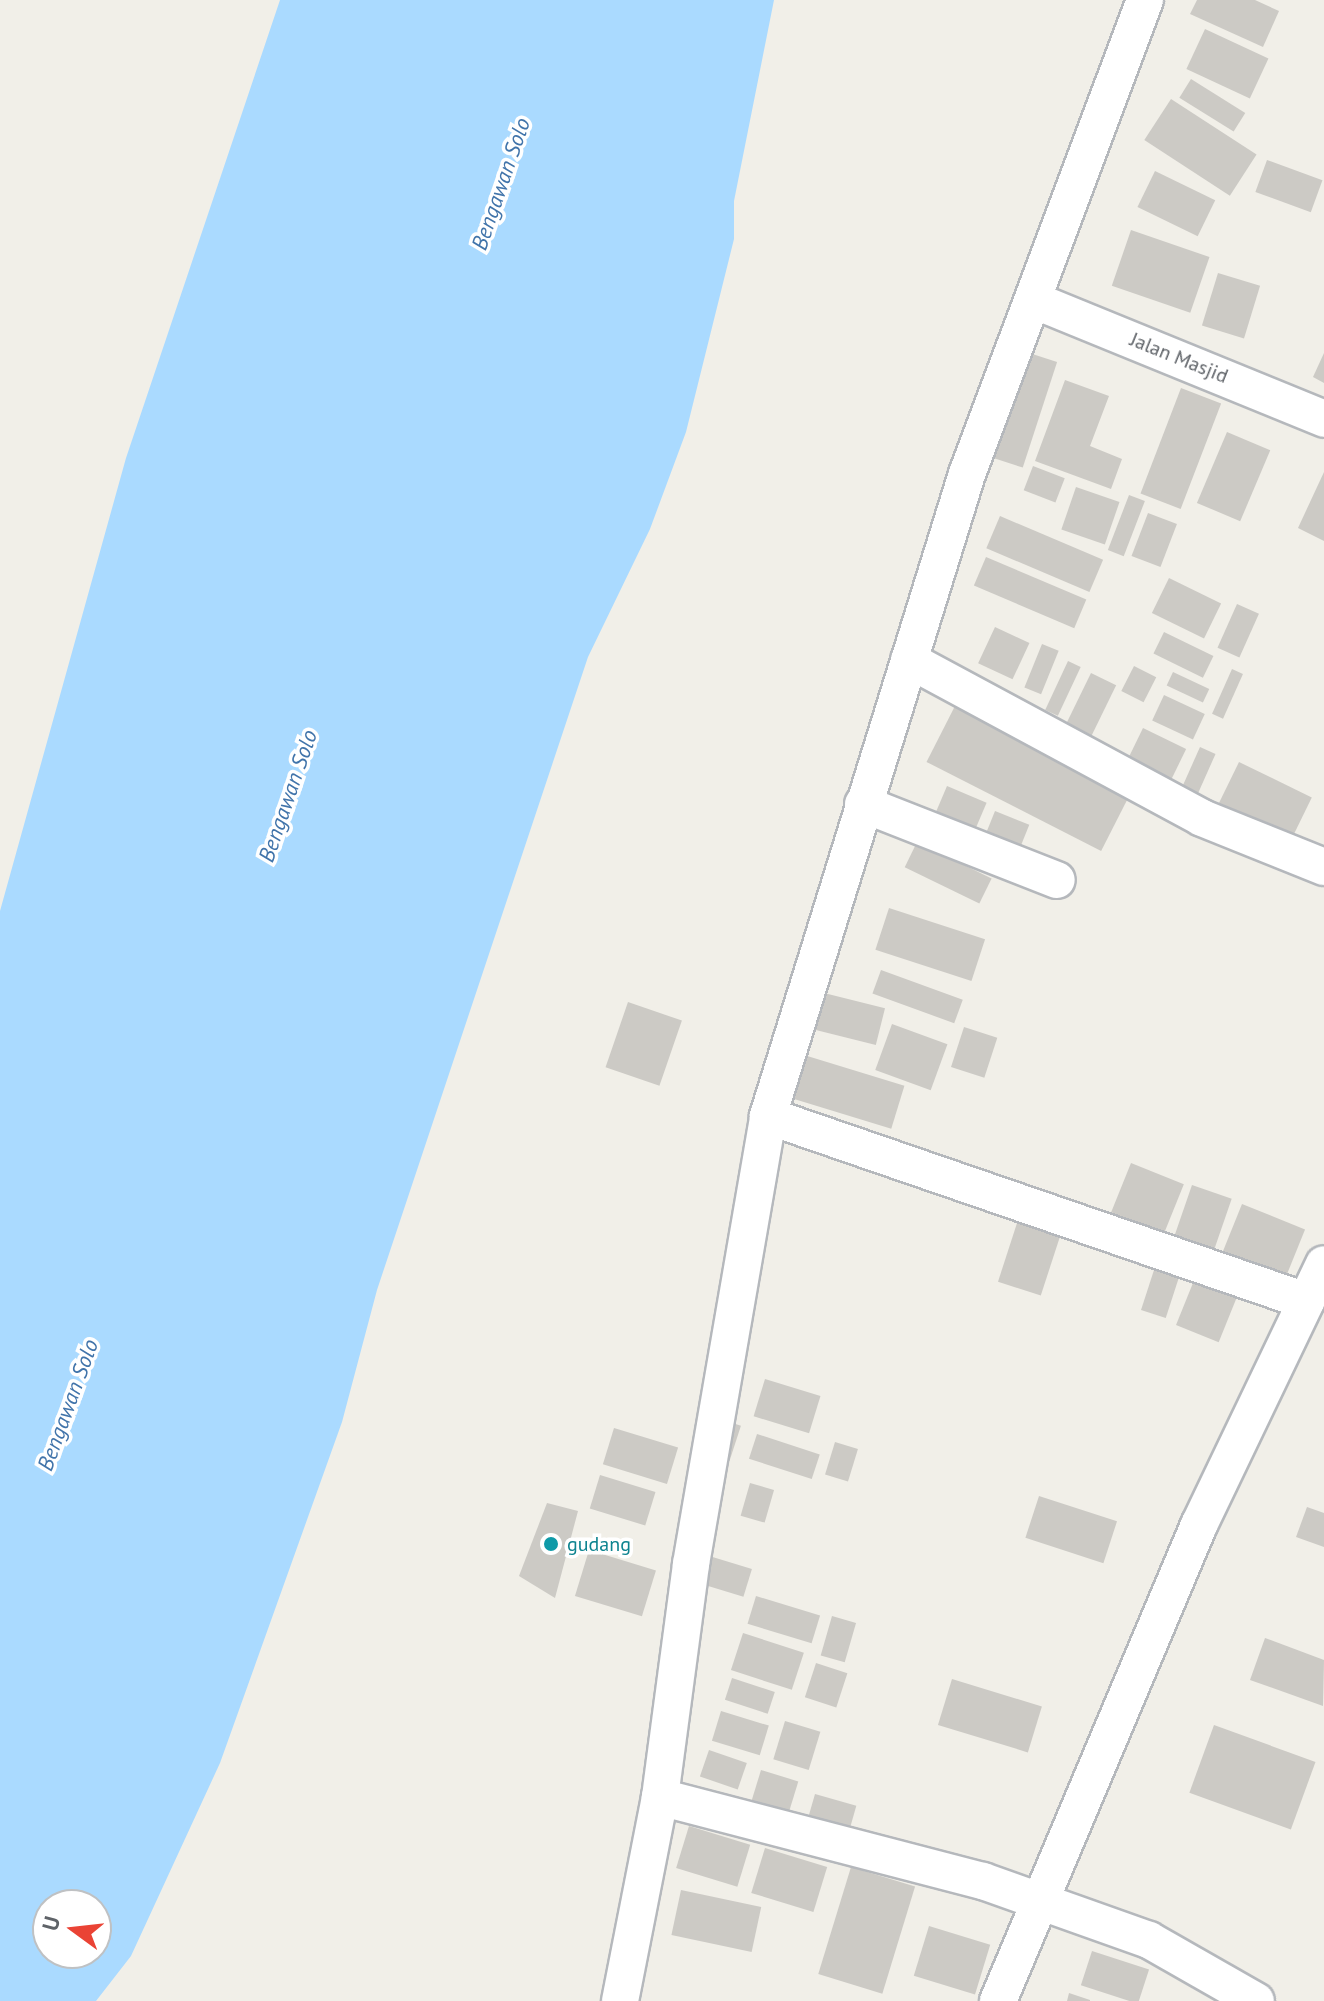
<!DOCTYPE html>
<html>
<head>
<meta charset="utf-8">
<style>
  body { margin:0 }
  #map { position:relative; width:1324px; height:2001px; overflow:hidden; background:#f1efe8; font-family:"PT Sans",sans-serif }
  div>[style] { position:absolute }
  .water>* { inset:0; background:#aadaff }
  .building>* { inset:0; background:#cccac5; transform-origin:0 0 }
  .roads { filter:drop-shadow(2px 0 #b5b8bc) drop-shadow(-2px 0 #b5b8bc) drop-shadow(0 2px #b5b8bc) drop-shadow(0 -2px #b5b8bc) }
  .street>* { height:36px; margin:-18px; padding:0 18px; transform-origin:18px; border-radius:18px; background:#fff }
  .dots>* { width:22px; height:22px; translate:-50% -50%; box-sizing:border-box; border:4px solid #fff; border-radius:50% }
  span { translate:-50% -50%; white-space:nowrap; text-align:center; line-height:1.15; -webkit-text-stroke:7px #fff; paint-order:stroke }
  .street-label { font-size:20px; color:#5f6368 }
  .culture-label { font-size:20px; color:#0d838f }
  .left { translate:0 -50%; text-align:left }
  .water-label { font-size:22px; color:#4174aa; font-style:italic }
  .north { position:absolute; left:32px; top:1889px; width:80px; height:80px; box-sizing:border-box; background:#fff; border:2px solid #bfc1c3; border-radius:50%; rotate:285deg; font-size:22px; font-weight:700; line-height:32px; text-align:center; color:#5f6368 }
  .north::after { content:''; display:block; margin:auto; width:28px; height:36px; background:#ea4335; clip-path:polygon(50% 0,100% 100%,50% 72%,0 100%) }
</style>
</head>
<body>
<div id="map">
  <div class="water">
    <div style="clip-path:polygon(evenodd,280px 0,774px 0,734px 201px,734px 239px,686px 432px,650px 529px,588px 657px,377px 1290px,342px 1422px,220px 1763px,131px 1956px,96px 2001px,0 2001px,0 911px,126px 458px,280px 0,48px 1905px,96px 1905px,96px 1953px,48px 1953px,48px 1905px)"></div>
  </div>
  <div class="building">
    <div style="clip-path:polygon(1197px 0,1255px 0,1279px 11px,1263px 47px,1190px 14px)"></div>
    <div style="left:1205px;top:29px;width:70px;height:44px;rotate:25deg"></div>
    <div style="left:1191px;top:79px;width:64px;height:22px;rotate:32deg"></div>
    <div style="left:1171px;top:99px;width:102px;height:49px;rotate:33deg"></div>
    <div style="left:1267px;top:160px;width:59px;height:34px;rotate:20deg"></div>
    <div style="left:1155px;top:171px;width:67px;height:40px;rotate:26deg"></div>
    <div style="left:1131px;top:230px;width:83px;height:59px;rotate:19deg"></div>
    <div style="left:1218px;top:273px;width:44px;height:55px;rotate:17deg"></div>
    <div style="left:1020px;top:350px;width:39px;height:111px;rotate:18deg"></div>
    <div style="clip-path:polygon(1324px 353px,1324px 383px,1313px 377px)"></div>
    <div style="clip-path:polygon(1065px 380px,1109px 396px,1090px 446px,1122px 459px,1111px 489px,1035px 461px)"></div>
    <div style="left:1181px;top:388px;width:43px;height:113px;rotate:21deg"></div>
    <div style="left:1227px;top:432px;width:47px;height:77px;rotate:23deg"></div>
    <div style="left:1033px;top:466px;width:34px;height:26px;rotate:21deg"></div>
    <div style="clip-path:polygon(1324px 472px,1324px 541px,1298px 528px)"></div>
    <div style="left:1076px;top:487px;width:46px;height:45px;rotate:19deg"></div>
    <div style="left:1129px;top:495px;width:17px;height:59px;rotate:21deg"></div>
    <div style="left:1148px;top:513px;width:31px;height:46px;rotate:21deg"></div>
    <div style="left:1000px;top:516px;width:112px;height:35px;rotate:23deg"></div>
    <div style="left:986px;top:557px;width:109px;height:31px;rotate:23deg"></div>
    <div style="left:1169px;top:578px;width:58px;height:39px;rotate:26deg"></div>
    <div style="left:1237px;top:604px;width:24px;height:48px;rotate:24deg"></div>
    <div style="left:995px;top:627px;width:38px;height:40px;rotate:25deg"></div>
    <div style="left:1164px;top:632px;width:55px;height:24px;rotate:26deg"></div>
    <div style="left:1042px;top:644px;width:18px;height:47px;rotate:22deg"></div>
    <div style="left:1068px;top:661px;width:14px;height:54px;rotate:25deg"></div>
    <div style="left:1134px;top:666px;width:25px;height:28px;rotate:27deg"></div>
    <div style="left:1232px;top:669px;width:12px;height:49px;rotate:24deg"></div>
    <div style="left:1173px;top:672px;width:40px;height:15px;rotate:25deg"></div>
    <div style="left:1091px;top:673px;width:28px;height:71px;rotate:26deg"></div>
    <div style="left:1164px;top:695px;width:45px;height:28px;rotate:25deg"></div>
    <div style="left:956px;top:704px;width:196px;height:65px;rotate:27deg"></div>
    <div style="left:1143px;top:728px;width:48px;height:33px;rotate:26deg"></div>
    <div style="left:1200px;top:747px;width:17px;height:43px;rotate:24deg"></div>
    <div style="left:1239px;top:762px;width:81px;height:49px;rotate:26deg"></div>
    <div style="left:947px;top:786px;width:43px;height:44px;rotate:23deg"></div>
    <div style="left:995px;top:811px;width:37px;height:39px;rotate:22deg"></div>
    <div style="left:917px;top:842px;width:83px;height:28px;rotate:26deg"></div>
    <div style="left:889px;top:908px;width:101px;height:44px;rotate:18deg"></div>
    <div style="left:881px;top:970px;width:87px;height:25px;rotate:20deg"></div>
    <div style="left:820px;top:992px;width:67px;height:38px;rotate:14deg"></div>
    <div style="left:628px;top:1002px;width:57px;height:69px;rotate:19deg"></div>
    <div style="left:892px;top:1024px;width:59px;height:49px;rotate:20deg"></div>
    <div style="left:964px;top:1027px;width:35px;height:42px;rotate:18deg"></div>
    <div style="left:804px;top:1055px;width:105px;height:45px;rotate:17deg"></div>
    <div style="left:1131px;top:1163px;width:57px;height:53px;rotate:22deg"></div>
    <div style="left:1192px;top:1185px;width:42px;height:54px;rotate:19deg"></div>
    <div style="left:1242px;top:1204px;width:68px;height:53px;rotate:22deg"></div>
    <div style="left:1019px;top:1217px;width:45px;height:68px;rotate:18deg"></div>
    <div style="left:1154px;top:1270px;width:26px;height:42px;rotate:18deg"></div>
    <div style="left:1197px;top:1273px;width:46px;height:56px;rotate:22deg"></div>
    <div style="left:765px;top:1379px;width:58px;height:39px;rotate:17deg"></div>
    <div style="left:720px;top:1419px;width:22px;height:37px;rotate:18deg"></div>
    <div style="left:614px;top:1428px;width:67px;height:38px;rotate:17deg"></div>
    <div style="left:757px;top:1434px;width:66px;height:26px;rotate:18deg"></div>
    <div style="left:835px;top:1442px;width:24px;height:34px;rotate:17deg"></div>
    <div style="left:600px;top:1475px;width:58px;height:35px;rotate:17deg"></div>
    <div style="left:750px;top:1483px;width:25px;height:34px;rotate:16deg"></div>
    <div style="left:1039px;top:1496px;width:82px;height:44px;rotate:18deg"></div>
    <div style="clip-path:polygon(547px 1503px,578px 1511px,555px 1598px,519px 1576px)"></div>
    <div style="clip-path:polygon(1307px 1507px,1324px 1513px,1324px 1547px,1296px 1537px)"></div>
    <div style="left:589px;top:1550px;width:70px;height:48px;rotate:17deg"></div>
    <div style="left:706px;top:1555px;width:48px;height:29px;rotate:17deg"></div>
    <div style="left:756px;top:1596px;width:67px;height:29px;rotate:17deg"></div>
    <div style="left:832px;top:1616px;width:25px;height:41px;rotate:16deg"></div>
    <div style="left:743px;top:1633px;width:64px;height:39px;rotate:18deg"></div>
    <div style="clip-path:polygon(1265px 1638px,1324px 1660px,1323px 1706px,1250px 1680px)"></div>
    <div style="left:816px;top:1663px;width:33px;height:36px;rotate:18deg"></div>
    <div style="left:732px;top:1678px;width:45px;height:23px;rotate:18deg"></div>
    <div style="left:952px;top:1679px;width:94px;height:48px;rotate:17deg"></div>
    <div style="left:721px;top:1711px;width:50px;height:31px;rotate:17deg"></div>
    <div style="left:785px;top:1721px;width:37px;height:40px;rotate:17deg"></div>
    <div style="left:1214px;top:1725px;width:108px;height:72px;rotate:20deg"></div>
    <div style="left:709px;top:1750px;width:40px;height:28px;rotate:19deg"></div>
    <div style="left:761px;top:1770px;width:39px;height:43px;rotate:17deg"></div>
    <div style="left:815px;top:1794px;width:43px;height:23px;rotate:16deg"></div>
    <div style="left:689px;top:1826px;width:64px;height:44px;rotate:17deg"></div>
    <div style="left:765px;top:1848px;width:65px;height:47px;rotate:17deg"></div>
    <div style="left:851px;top:1867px;width:67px;height:112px;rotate:17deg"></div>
    <div style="left:681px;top:1890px;width:82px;height:46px;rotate:12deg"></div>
    <div style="left:929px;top:1926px;width:64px;height:52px;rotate:17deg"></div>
    <div style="left:1092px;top:1951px;width:60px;height:36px;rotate:18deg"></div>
    <div style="clip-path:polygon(1069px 1993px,1090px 2000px,1090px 2001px,1067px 2001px)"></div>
  </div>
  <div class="roads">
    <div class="street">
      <div style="left:1033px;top:300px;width:314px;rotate:22.2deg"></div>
      <div style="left:909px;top:660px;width:333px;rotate:28.3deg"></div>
      <div style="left:1202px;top:818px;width:131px;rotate:21.9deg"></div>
      <div style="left:863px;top:804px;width:208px;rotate:21.4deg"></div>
      <div style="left:768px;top:1116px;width:569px;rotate:18.98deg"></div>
      <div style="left:660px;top:1797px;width:334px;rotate:14.6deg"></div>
      <div style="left:983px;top:1881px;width:176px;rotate:19.6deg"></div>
      <div style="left:1149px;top:1940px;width:123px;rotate:29.7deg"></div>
      <div style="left:620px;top:2001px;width:208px;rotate:-78.9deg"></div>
      <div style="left:660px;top:1797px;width:235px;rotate:-82.4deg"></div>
      <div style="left:691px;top:1564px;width:455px;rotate:-80.2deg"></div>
      <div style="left:768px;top:1116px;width:672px;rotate:-72.78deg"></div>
      <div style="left:967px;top:474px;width:506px;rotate:-69.42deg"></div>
      <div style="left:998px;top:2001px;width:517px;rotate:-67.11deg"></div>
      <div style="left:1199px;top:1525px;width:289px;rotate:-64.4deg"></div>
    </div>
  </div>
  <div class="dots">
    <div style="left:551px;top:1544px;background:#0f9aa8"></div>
  </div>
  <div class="street-label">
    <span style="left:1179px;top:358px;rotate:22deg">Jalan Masjid</span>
  </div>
  <div class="culture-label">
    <span class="left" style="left:567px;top:1544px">gudang</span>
  </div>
  <div class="water-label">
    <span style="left:501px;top:184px;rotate:-71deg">Bengawan Solo</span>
    <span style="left:288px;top:796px;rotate:-71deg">Bengawan Solo</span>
    <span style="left:68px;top:1405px;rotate:-70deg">Bengawan Solo</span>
  </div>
  <div class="north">U</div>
</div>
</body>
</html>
